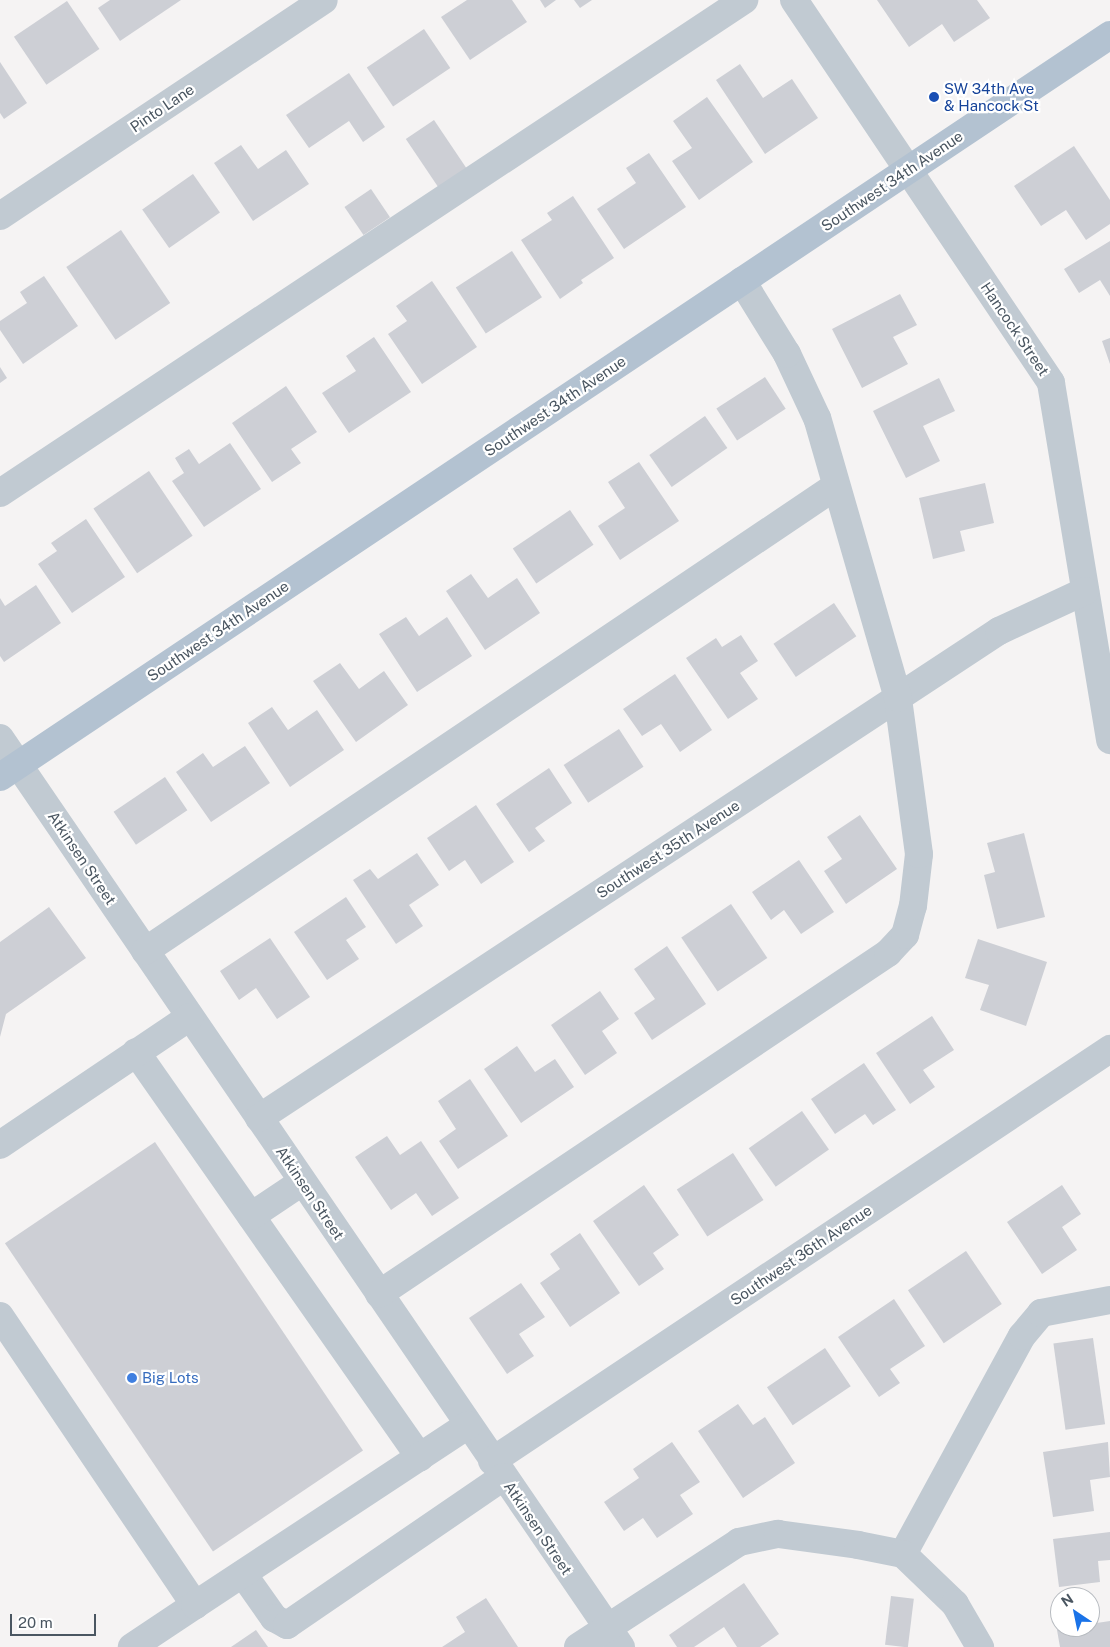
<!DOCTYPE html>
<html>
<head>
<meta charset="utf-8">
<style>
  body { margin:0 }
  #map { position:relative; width:1110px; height:1647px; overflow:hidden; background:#f5f3f3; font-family:"Public Sans",sans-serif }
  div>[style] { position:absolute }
  .building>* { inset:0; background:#cdcfd5; transform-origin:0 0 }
  .minor>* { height:28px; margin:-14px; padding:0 14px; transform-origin:14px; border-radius:14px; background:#c1cad2 }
  .major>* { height:28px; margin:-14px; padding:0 14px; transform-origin:14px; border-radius:14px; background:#b3c2d1 }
  .dots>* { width:14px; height:14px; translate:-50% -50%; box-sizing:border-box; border:2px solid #fff; border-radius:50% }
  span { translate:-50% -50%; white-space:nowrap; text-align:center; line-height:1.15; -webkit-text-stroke:4.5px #fff; paint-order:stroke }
  .transit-label { font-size:15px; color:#164399 }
  .left { translate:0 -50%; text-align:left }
  .street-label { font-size:15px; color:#4a5661 }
  .shop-label { font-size:15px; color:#366cbe }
  .north { position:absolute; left:1050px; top:1587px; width:50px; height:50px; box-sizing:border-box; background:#fff; border:1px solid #b7bbc0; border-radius:50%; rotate:326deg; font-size:14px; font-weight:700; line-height:20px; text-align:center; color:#4a5661 }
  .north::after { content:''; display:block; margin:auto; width:18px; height:22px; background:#1a73e8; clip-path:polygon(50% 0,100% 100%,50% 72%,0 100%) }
  .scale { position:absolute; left:10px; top:1614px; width:86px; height:22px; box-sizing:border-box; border:2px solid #4a5661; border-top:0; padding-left:6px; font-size:15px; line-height:18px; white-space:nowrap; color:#4a5661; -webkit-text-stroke:4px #fff; paint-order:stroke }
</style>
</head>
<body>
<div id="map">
  <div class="building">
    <div style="clip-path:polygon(110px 0,181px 0,120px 41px,98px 8px)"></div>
    <div style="clip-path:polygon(467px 0,512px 0,527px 22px,470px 60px,441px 17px)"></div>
    <div style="clip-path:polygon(540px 0,556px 0,545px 8px)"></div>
    <div style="clip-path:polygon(574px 0,592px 0,580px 8px)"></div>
    <div style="clip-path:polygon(877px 0,977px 0,990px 18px,954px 42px,942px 24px,909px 47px)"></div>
    <div style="left:67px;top:1px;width:58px;height:64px;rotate:56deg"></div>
    <div style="left:424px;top:29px;width:47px;height:69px;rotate:56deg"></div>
    <div style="clip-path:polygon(0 62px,27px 103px,4px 119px,0 113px)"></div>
    <div style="clip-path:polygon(740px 64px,763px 98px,792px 79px,818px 118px,765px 154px,716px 80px)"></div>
    <div style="clip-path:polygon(349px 73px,385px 127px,363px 142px,349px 121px,309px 148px,286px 115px)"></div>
    <div style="clip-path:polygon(707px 97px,753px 162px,699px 200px,672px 161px,692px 148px,673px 121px)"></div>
    <div style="left:434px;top:120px;width:59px;height:34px;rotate:56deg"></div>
    <div style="clip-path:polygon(241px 145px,258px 169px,286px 150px,309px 184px,253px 221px,214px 163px)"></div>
    <div style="clip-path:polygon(1074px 146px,1110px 200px,1110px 224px,1086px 240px,1066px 210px,1041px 226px,1014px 186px)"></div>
    <div style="clip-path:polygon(649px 153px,686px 207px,624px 249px,597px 209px,636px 183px,626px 168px)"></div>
    <div style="left:193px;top:174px;width:47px;height:62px;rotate:55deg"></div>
    <div style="left:371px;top:189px;width:34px;height:32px;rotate:56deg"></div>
    <div style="clip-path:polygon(573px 196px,614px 258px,581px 280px,583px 283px,560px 299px,521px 240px,552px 220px,547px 213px)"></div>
    <div style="left:121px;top:230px;width:88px;height:66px;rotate:56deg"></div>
    <div style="clip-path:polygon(1110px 241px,1110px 296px,1100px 280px,1079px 293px,1064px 269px)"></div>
    <div style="left:512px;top:251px;width:55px;height:67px;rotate:57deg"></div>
    <div style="clip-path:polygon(44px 276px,78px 326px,23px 364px,0 330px,0 321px,27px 303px,20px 292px)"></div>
    <div style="clip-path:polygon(432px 281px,477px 347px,422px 384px,388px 334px,407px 321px,396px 306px)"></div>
    <div style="clip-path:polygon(900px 294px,917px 325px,893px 337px,908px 364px,862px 388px,832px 329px)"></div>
    <div style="clip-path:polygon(374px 337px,411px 392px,349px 433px,322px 393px,356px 371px,346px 356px)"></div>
    <div style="clip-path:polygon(1110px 338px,1110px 364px,1102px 341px)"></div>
    <div style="clip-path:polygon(0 367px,7px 378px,0 383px)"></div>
    <div style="left:765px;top:377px;width:38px;height:58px;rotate:57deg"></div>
    <div style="clip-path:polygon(939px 378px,955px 411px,923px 426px,940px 461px,906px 478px,873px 411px)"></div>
    <div style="clip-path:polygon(286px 386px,317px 432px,291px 449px,301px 463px,272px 482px,232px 423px)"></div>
    <div style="left:705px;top:416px;width:39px;height:68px;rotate:55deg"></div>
    <div style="clip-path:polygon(230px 443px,261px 489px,204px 527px,172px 481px,184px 473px,175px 458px,189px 449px,199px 464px)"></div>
    <div style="clip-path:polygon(639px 462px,679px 521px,620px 560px,598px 526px,625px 508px,608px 482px)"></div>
    <div style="left:149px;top:471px;width:78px;height:67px;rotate:56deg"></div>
    <div style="clip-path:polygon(985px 483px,994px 523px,960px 531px,965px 551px,933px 559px,919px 498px)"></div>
    <div style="left:570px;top:510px;width:42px;height:69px;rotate:56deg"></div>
    <div style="clip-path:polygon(86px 519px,125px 577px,72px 613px,38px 564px,57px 551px,51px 543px)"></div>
    <div style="clip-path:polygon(471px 574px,488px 598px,517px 578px,540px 613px,485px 650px,446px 591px)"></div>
    <div style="clip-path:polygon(36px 585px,61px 623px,4px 662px,0 656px,0 598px,5px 606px)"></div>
    <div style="left:834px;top:603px;width:40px;height:73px;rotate:56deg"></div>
    <div style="clip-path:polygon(406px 617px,419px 636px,447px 617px,472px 656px,417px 692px,379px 634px)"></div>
    <div style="clip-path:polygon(741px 635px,758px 661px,740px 673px,758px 699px,728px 719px,686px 658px,716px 638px,722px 647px)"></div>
    <div style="clip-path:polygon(340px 663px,359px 689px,384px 671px,408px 705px,356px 742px,313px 681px)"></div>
    <div style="clip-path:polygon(675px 674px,712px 730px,680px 752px,661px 724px,642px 736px,623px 709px)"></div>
    <div style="clip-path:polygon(272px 707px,288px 730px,317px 710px,344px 750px,290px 787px,248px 723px)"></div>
    <div style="left:619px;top:729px;width:45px;height:66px;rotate:57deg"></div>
    <div style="clip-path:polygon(245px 746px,270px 783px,211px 822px,176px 772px,203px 753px,213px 767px)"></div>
    <div style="clip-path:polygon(549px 768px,572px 803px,535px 828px,545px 841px,529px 852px,496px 804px)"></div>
    <div style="left:165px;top:777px;width:40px;height:62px;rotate:56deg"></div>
    <div style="clip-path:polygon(476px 805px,514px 862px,481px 884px,465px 860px,449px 871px,427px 838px)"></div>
    <div style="clip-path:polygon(860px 815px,897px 869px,846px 904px,824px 871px,842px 859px,827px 837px)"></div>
    <div style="clip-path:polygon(1024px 833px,1045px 917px,997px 929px,984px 875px,995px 872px,987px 843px)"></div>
    <div style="clip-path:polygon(417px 853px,439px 885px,409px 905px,423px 926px,396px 944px,353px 880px,370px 869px,378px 879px)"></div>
    <div style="clip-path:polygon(799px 860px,834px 912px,801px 934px,784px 910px,771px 920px,752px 892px)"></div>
    <div style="clip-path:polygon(346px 897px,366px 927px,346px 940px,359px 959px,327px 980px,294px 932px)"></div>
    <div style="left:731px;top:904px;width:65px;height:60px;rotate:56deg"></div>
    <div style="clip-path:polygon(49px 907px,86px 958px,6px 1014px,0 1037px,0 942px)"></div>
    <div style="clip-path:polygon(270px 938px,310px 997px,277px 1019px,256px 988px,239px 1000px,220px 971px)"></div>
    <div style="clip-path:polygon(978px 939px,1047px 962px,1026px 1026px,980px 1010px,989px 985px,965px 978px)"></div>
    <div style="clip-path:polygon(667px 946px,706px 1004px,652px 1040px,634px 1013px,655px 999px,634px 969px)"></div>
    <div style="clip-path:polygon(600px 991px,619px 1019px,602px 1031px,617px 1053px,585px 1075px,551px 1025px)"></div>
    <div style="clip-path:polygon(932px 1016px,954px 1050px,923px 1070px,935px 1087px,910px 1104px,876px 1053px)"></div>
    <div style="clip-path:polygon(517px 1046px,535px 1072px,555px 1059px,574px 1087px,521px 1123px,484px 1069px)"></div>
    <div style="clip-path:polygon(864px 1063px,896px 1110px,873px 1125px,865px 1114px,835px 1134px,811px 1099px)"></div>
    <div style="clip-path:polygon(470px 1079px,508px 1136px,458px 1169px,439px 1141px,456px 1129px,438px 1101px)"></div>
    <div style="left:802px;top:1111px;width:47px;height:65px;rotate:55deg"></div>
    <div style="clip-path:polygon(387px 1136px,400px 1155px,421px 1141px,459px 1198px,432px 1216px,416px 1193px,391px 1210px,355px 1157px)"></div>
    <div style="left:155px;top:1142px;width:372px;height:181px;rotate:56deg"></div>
    <div style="left:733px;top:1153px;width:56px;height:67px;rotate:57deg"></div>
    <div style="clip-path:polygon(644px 1185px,679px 1235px,653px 1253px,664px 1269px,639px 1286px,593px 1221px)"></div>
    <div style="clip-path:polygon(1062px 1185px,1081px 1214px,1062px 1227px,1077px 1250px,1042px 1274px,1007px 1222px)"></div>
    <div style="clip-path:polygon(580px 1233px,620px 1293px,570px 1327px,540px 1283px,560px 1269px,550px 1254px)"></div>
    <div style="left:966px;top:1251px;width:64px;height:70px;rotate:56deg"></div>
    <div style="clip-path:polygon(521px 1283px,545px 1317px,519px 1334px,534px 1356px,507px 1374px,469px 1318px)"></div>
    <div style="clip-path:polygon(894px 1299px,925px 1346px,890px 1369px,900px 1383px,879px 1397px,838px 1337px)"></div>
    <div style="left:1093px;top:1338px;width:87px;height:40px;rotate:82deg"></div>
    <div style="left:825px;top:1348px;width:46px;height:70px;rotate:56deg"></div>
    <div style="clip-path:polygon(738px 1404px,753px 1425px,765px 1417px,795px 1463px,743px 1498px,698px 1431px)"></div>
    <div style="clip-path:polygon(672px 1442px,700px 1482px,680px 1495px,693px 1514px,657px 1538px,643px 1518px,624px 1531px,604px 1502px,639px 1478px,633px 1469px)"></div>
    <div style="clip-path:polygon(1108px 1442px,1110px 1477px,1090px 1480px,1094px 1511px,1053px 1517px,1043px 1452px)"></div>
    <div style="clip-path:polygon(1110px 1532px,1110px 1560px,1098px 1561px,1100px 1582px,1059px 1587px,1053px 1539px)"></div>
    <div style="clip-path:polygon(744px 1583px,779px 1634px,760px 1647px,737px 1647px,724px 1627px,694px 1647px,677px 1647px,669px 1635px)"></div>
    <div style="left:891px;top:1596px;width:23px;height:49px;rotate:7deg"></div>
    <div style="clip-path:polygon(486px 1598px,518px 1647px,442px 1647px,465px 1632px,456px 1617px)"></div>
    <div style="clip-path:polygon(1110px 1621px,1110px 1647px,1060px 1647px,1057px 1630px,1090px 1627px,1090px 1624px)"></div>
    <div style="clip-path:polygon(256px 1630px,268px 1647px,231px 1647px)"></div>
  </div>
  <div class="minor">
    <div style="left:794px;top:0;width:461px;rotate:56.1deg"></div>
    <div style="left:1051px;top:383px;width:362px;rotate:80.6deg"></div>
    <div style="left:0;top:216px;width:389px;rotate:-33.7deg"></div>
    <div style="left:0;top:493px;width:893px;rotate:-33.53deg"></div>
    <div style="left:0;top:738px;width:1101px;rotate:55.66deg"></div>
    <div style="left:145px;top:951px;width:833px;rotate:-33.94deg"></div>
    <div style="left:136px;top:1052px;width:495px;rotate:55deg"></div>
    <div style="left:259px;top:1118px;width:886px;rotate:-33.35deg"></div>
    <div style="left:999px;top:631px;width:95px;rotate:-24.9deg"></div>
    <div style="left:0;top:1145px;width:229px;rotate:-34deg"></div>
    <div style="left:251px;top:1216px;width:61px;rotate:-33.7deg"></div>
    <div style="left:379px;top:1294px;width:613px;rotate:-33.82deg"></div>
    <div style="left:888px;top:953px;width:25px;rotate:-47deg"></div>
    <div style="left:905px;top:935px;width:30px;rotate:-75deg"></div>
    <div style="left:913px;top:906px;width:52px;rotate:-83.4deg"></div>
    <div style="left:919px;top:854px;width:157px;rotate:-97.7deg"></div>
    <div style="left:898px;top:698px;width:291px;rotate:-106.1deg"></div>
    <div style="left:817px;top:418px;width:71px;rotate:-115.1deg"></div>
    <div style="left:787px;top:354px;width:86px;rotate:-121.7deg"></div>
    <div style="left:0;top:1316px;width:349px;rotate:56deg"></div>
    <div style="left:195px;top:1605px;width:76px;rotate:146.3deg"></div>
    <div style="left:492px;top:1461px;width:743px;rotate:-33.69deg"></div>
    <div style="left:903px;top:1554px;width:248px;rotate:-61.4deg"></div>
    <div style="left:1022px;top:1336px;width:30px;rotate:-50deg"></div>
    <div style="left:1041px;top:1313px;width:70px;rotate:-10.7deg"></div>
    <div style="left:243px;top:1574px;width:54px;rotate:54.8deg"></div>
    <div style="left:274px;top:1618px;width:15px;rotate:28deg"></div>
    <div style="left:287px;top:1625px;width:262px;rotate:-34.4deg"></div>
    <div style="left:195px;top:1605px;width:327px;rotate:-33.4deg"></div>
    <div style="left:578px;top:1647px;width:192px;rotate:-33.1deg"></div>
    <div style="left:739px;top:1542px;width:40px;rotate:-12deg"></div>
    <div style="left:778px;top:1534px;width:81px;rotate:7.8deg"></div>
    <div style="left:858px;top:1545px;width:46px;rotate:11.3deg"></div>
    <div style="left:903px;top:1554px;width:72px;rotate:43.9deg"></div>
    <div style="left:955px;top:1604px;width:50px;rotate:59.8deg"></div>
  </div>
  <div class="major">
    <div style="left:0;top:777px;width:1335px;rotate:-33.76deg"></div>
  </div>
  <div class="dots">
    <div style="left:934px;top:97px;background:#1a4fb4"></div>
    <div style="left:132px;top:1378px;background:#3f7fe0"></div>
  </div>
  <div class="transit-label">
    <span class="left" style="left:944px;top:97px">SW 34th Ave<br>&amp; Hancock St</span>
  </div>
  <div class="street-label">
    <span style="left:162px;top:108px;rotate:-34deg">Pinto Lane</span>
    <span style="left:892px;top:181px;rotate:-34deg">Southwest 34th Avenue</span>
    <span style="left:1015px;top:329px;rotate:56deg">Hancock Street</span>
    <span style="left:555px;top:406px;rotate:-34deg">Southwest 34th Avenue</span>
    <span style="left:218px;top:631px;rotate:-34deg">Southwest 34th Avenue</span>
    <span style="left:668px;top:849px;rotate:-33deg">Southwest 35th Avenue</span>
    <span style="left:82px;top:858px;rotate:56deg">Atkinsen Street</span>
    <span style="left:310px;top:1193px;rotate:56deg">Atkinsen Street</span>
    <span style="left:801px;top:1255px;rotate:-34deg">Southwest 36th Avenue</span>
    <span style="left:538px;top:1528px;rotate:56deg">Atkinsen Street</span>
  </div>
  <div class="shop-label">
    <span class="left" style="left:142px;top:1378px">Big Lots</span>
  </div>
  <div class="north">N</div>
  <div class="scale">20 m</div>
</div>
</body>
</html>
